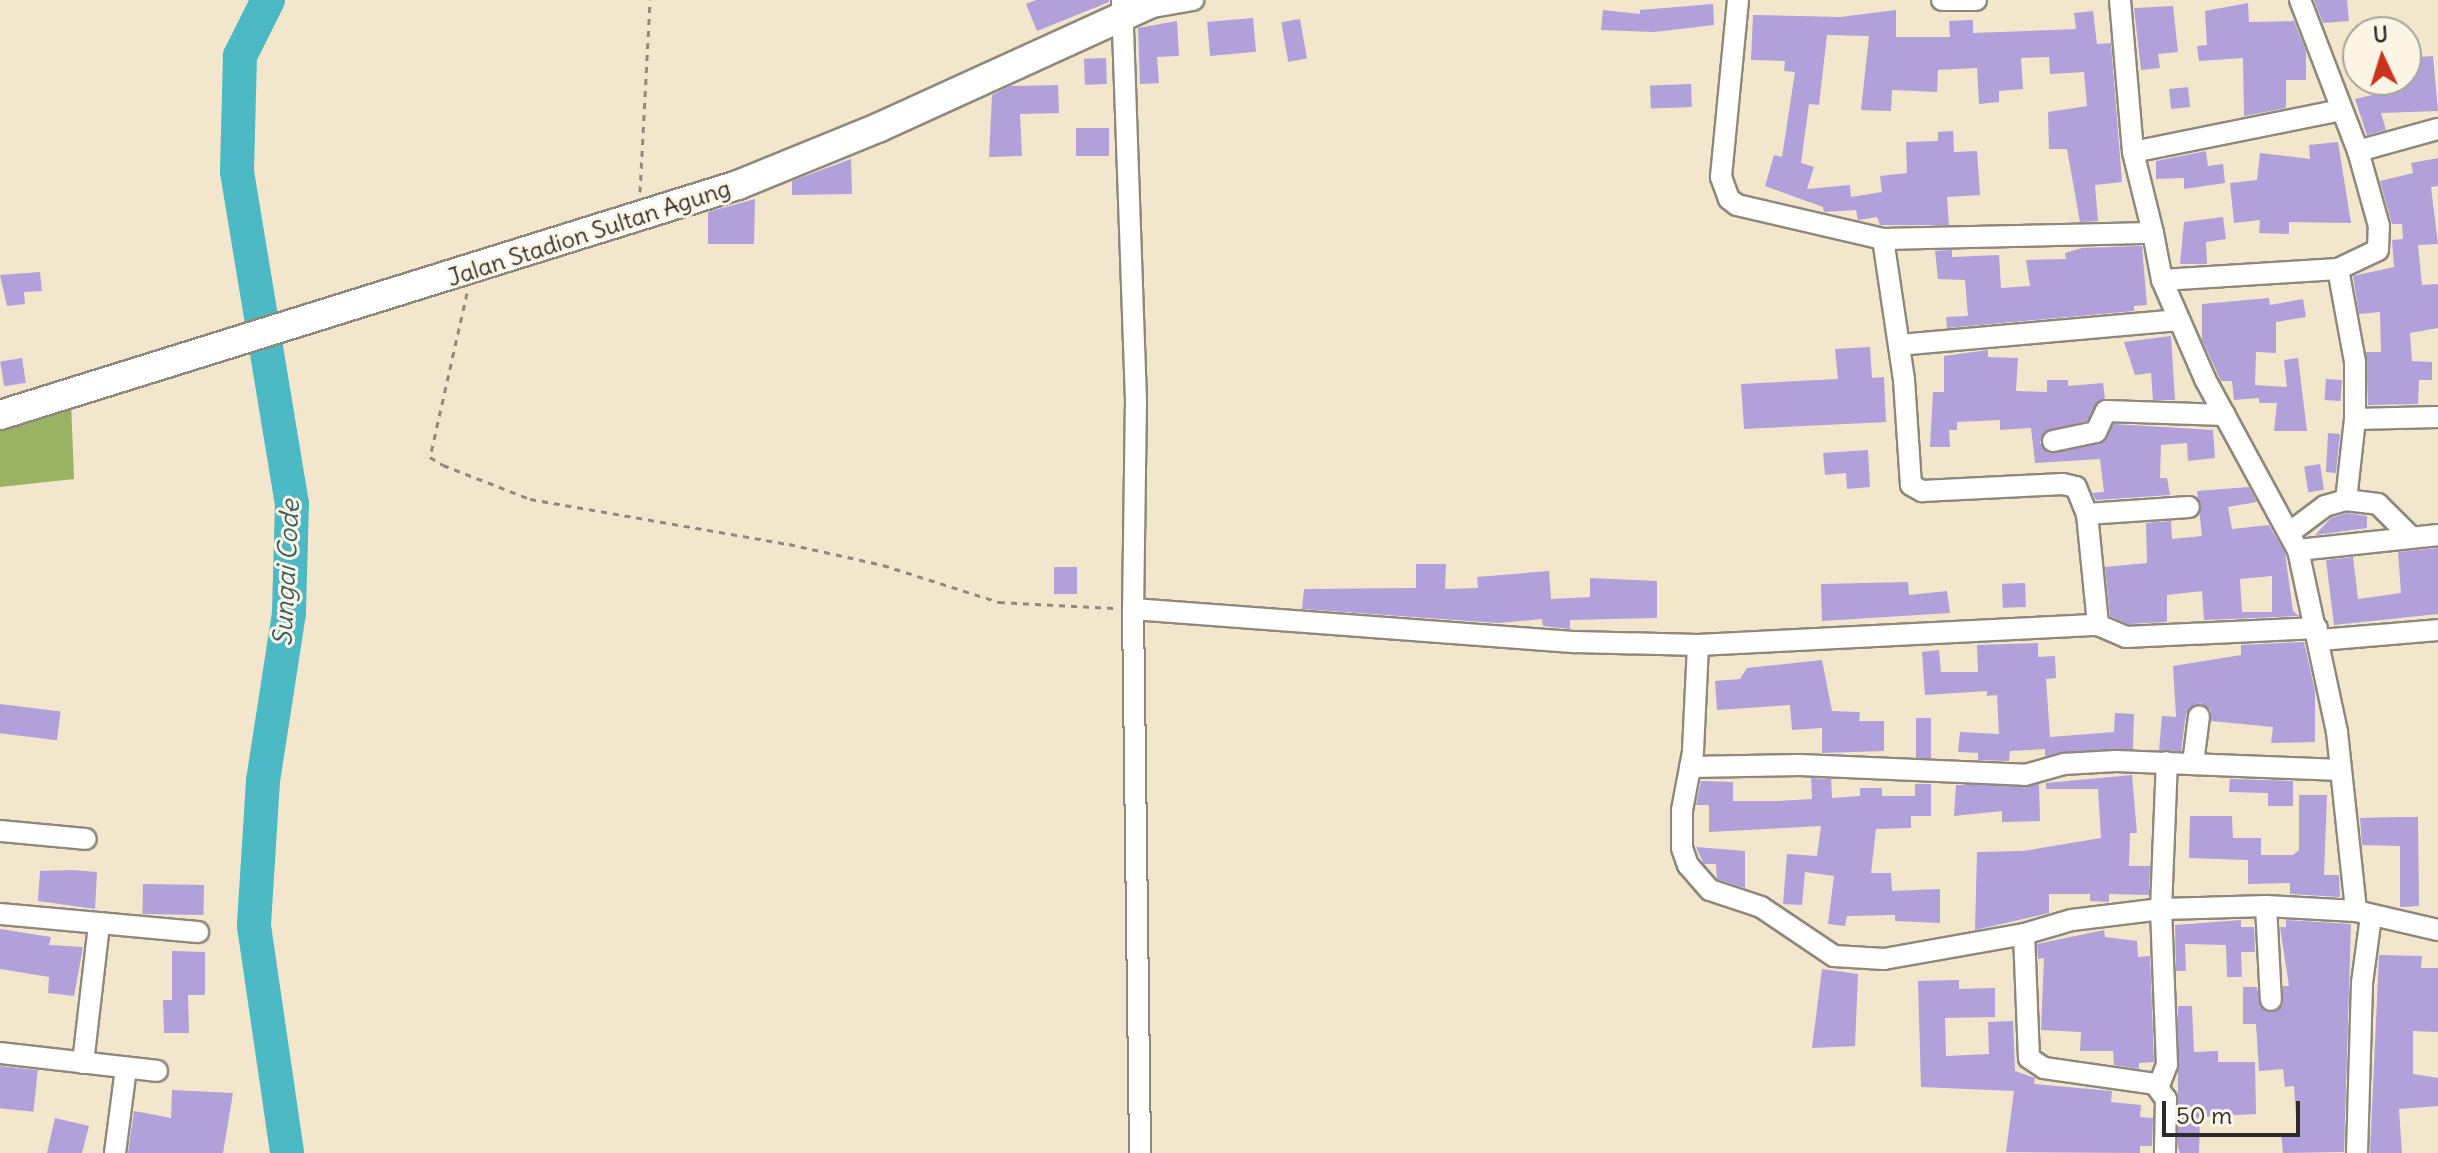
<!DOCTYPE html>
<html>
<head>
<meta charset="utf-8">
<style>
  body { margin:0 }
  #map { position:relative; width:2438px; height:1153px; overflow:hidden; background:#f2e7cc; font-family:Delius,sans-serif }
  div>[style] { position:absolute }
  .forest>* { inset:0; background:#9ab264 }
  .river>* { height:34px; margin:-17px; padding:0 17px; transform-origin:17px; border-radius:17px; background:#4cb9c5 }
  .building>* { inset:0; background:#b1a0da; transform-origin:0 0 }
  .path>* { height:3px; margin-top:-1.5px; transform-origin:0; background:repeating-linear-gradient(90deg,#8e897c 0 6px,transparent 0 12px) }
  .roads { filter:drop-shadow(2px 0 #8e897c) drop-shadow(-2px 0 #8e897c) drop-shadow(0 2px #8e897c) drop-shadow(0 -2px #8e897c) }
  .minor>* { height:20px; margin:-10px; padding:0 10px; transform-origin:10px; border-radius:10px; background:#fff }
  .secondary>* { height:28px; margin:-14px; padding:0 14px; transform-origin:14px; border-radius:14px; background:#fff }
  span { translate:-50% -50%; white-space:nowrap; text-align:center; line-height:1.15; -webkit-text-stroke:6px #fcf5e5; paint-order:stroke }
  .street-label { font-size:24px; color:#2b2b2b }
  .water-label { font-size:26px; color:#375d61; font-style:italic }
  .north { position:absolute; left:2342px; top:16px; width:80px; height:80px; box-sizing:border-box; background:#fcf5e5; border:2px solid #a8a49b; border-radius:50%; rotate:356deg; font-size:22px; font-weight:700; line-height:32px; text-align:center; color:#2b2b2b }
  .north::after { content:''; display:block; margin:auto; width:28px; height:36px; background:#c8321e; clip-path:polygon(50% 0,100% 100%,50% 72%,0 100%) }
  .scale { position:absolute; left:2162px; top:1101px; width:138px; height:36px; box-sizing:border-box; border:4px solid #2b2b2b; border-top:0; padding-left:10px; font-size:24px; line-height:28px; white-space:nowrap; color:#2b2b2b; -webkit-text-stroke:6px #fcf5e5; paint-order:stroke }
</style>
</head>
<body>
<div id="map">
  <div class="forest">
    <div style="clip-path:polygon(71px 401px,74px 479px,0 487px,0 423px)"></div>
  </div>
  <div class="river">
    <div style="left:268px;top:0;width:63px;rotate:116.6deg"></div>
    <div style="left:240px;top:56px;width:116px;rotate:91.5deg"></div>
    <div style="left:237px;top:172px;width:336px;rotate:80.6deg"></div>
    <div style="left:292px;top:503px;width:110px;rotate:91.6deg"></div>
    <div style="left:289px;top:613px;width:170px;rotate:98.8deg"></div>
    <div style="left:263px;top:781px;width:145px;rotate:93.6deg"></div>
    <div style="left:254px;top:926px;width:229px;rotate:81.7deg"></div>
  </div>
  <div class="building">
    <div style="clip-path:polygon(1036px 0,1109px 0,1109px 2px,1037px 31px,1026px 4px)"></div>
    <div style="clip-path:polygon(2314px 0,2347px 0,2349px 21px,2323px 23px)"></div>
    <div style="clip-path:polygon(2248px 3px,2249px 22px,2294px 21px,2306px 51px,2306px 80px,2286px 80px,2286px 108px,2244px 116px,2243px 58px,2199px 61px,2197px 46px,2207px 45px,2205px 11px)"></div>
    <div style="clip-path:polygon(1713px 4px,1714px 25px,1654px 32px,1601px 30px,1603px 10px,1640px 14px,1640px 10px)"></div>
    <div style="clip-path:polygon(2173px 6px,2178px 52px,2158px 54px,2160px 68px,2141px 70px,2134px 8px)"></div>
    <div style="clip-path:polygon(1896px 10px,1896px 37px,1950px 37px,1949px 21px,1973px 20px,1973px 33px,2076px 29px,2074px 13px,2093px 11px,2097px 44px,2111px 43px,2122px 182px,2095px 185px,2098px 221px,2080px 222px,2067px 149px,2049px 149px,2048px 112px,2087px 106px,2084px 72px,2050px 74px,2049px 57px,2021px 58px,2023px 89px,1999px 91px,1999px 102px,1979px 104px,1977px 68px,1938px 70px,1937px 92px,1892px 90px,1891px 111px,1861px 110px,1869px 36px,1827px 35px,1819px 105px,1809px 104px,1801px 163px,1814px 167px,1807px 189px,1850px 185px,1851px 197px,1882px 192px,1880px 176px,1907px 173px,1906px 142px,1938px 141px,1938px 132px,1953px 131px,1954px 152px,1977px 151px,1980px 195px,1947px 197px,1949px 225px,1880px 225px,1877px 217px,1858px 220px,1856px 210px,1824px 212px,1823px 207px,1765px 186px,1774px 155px,1782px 157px,1795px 72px,1784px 71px,1785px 61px,1751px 60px,1753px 15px,1840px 17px)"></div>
    <div style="left:1253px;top:18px;width:34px;height:46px;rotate:85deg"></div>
    <div style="left:1300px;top:19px;width:40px;height:19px;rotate:80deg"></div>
    <div style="clip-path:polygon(1177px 21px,1179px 56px,1157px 57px,1159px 83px,1140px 84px,1138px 28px)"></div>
    <div style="clip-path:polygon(2433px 56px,2438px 111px,2381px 113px,2386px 130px,2367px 135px,2355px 99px,2401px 88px,2406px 58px)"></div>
    <div style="left:1106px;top:58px;width:26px;height:22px;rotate:88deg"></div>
    <div style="left:1691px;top:84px;width:23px;height:41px;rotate:88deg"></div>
    <div style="clip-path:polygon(1058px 85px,1059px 113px,1020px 114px,1022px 156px,989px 157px,992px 95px,1010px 86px)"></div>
    <div style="left:2188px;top:87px;width:20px;height:19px;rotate:84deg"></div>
    <div style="left:1076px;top:128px;width:33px;height:28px"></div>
    <div style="clip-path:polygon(2338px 142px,2351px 223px,2289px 222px,2289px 234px,2259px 233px,2260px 220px,2234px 223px,2230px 183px,2257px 180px,2260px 153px,2310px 159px,2309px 145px)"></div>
    <div style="clip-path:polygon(2206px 151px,2208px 166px,2223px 164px,2225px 183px,2184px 189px,2184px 178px,2156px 179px,2156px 161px)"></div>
    <div style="clip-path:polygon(2438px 158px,2438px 186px,2431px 187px,2438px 244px,2418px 245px,2422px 285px,2438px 284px,2438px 328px,2410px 333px,2412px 361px,2432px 362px,2432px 380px,2419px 380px,2418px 404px,2368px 405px,2366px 352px,2381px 352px,2380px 312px,2359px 314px,2353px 276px,2394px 267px,2392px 240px,2403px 239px,2402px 224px,2392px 224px,2380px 181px,2413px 173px,2411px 163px)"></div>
    <div style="clip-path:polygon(851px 159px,852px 194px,792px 195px,792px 181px)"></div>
    <div style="clip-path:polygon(755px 199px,754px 244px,708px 244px,708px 212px)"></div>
    <div style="clip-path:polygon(2223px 217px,2226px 239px,2206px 242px,2207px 264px,2180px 264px,2184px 222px)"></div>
    <div style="clip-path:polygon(2142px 246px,2147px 305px,2134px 306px,2134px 311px,1947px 328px,1946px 317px,1968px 316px,1965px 280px,1938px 279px,1935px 251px,1952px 250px,1952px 257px,1999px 255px,2001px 288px,2030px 286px,2026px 260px,2066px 259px,2065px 253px,2082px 248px)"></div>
    <div style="clip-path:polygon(40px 272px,42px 291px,24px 292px,25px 304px,7px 306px,0 275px)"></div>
    <div style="clip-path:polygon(2269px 298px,2270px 305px,2303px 299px,2306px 317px,2276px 322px,2276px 353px,2256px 352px,2255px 385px,2287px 387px,2284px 360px,2298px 358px,2307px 431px,2274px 431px,2277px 403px,2259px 403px,2259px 398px,2234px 400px,2232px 381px,2221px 381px,2202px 340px,2202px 304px)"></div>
    <div style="clip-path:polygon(2171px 336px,2175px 400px,2153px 400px,2151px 373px,2135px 375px,2124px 342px)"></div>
    <div style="clip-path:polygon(1870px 347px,1872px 378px,1884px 377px,1886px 422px,1744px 429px,1741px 384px,1838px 379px,1835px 349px)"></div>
    <div style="clip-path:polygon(1988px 350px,1988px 357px,2018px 358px,2016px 391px,2047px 392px,2047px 380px,2068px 380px,2068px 386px,2103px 383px,2105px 398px,2087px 421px,2044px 432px,2040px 443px,2048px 453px,2099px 444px,2114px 424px,2213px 430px,2215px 458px,2188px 461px,2187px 443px,2161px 445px,2160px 478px,2167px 478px,2170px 495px,2096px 500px,2092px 493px,2104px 492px,2100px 459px,2035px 463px,2031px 428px,2000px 430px,2000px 420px,1957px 422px,1957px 430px,1949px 430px,1950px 447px,1930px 447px,1933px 392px,1944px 392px,1944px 356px)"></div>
    <div style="left:22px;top:358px;width:25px;height:22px;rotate:81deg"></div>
    <div style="left:2326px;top:379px;width:16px;height:21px;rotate:4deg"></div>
    <div style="clip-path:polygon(2328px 433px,2340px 434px,2336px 473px,2326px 472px)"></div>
    <div style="clip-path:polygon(1868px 450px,1870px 487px,1847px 489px,1846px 473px,1825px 475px,1823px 453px)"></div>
    <div style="left:2320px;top:464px;width:26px;height:16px;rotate:81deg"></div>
    <div style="clip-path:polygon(evenodd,2249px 487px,2257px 502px,2228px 507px,2232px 529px,2269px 525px,2285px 553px,2293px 611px,2299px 616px,2204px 620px,2202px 591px,2167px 595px,2167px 622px,2128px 624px,2110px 616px,2105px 567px,2147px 563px,2146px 523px,2171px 521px,2172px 539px,2202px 536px,2197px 491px,2249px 487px,2272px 576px,2272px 612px,2242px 612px,2240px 579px,2272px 576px)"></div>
    <div style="clip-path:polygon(2347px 513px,2367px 516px,2367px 528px,2315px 535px,2331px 518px)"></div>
    <div style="clip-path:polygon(2438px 548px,2438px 614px,2334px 625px,2326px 560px,2353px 557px,2358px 599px,2401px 593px,2398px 552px)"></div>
    <div style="clip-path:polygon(1416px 564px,1446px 564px,1445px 589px,1478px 588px,1477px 577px,1549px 571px,1551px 599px,1590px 597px,1590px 578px,1657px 581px,1657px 618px,1570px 620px,1570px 629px,1543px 626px,1542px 619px,1498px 623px,1302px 609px,1304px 589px,1416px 588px)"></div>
    <div style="left:1077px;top:567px;width:27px;height:23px;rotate:90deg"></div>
    <div style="clip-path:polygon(1908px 582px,1909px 595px,1947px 591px,1950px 613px,1822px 621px,1821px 584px)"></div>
    <div style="left:2025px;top:583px;width:24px;height:23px;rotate:88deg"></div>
    <div style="clip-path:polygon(2304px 642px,2315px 691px,2315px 742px,2271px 743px,2273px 727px,2211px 721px,2211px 710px,2200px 703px,2186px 714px,2181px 751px,2159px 750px,2162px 716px,2176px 717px,2173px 666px,2241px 655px,2241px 645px)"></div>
    <div style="clip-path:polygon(2038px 643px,2038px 657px,2055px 656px,2056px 678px,2046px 679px,2050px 737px,2114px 732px,2115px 713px,2134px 714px,2133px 749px,2045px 756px,2045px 749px,2010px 751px,2009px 761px,1978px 760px,1978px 753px,1958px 752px,1960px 732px,1999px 734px,1997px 695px,1987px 696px,1987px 691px,1925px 695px,1922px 652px,1939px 650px,1941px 672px,1978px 672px,1977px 645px)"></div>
    <div style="clip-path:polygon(1822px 660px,1832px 711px,1860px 712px,1859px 721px,1884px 721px,1884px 751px,1822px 753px,1822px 728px,1792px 730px,1790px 705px,1717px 710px,1715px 681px,1740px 679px,1747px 668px)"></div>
    <div style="left:0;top:704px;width:61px;height:29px;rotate:7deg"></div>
    <div style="left:1931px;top:718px;width:40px;height:15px;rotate:90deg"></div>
    <div style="clip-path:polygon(2132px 775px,2137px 833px,2130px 833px,2129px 866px,2150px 866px,2149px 895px,2109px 894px,2109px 902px,2090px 901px,2090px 894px,2049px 894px,2049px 913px,1975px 930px,1977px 852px,2023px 851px,2101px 838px,2098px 789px,2046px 789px,2046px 783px)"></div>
    <div style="clip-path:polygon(1811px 778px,1831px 779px,1832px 798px,1860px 796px,1860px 788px,1882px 788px,1882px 796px,1915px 796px,1915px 784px,1931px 784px,1931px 816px,1911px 816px,1911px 828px,1876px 829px,1871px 873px,1891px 873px,1892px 891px,1940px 889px,1940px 923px,1895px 921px,1895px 915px,1847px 916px,1845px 926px,1828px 924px,1834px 876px,1805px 872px,1802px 905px,1783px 904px,1787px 854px,1817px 856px,1821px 826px,1709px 832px,1709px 805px,1696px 805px,1701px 781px,1733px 782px,1733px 801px,1777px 801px,1812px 799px)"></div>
    <div style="clip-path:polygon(2230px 779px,2293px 781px,2293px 806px,2268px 806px,2268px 793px,2229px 792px)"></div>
    <div style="clip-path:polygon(2039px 784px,2040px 821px,2002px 822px,2002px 811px,1954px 816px,1956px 785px)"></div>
    <div style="clip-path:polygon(2299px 795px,2327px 795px,2324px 875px,2339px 875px,2340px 897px,2290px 894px,2290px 883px,2248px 884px,2248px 860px,2189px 858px,2190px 816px,2232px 816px,2233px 838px,2261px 838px,2261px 855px,2293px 855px,2299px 850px)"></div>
    <div style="clip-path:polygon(2400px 817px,2418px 817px,2419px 906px,2400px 907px,2400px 846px,2362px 845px,2360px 818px)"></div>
    <div style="clip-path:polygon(1696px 847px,1745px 851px,1745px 888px,1717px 879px,1716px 864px,1704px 864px)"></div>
    <div style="clip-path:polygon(73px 870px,97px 872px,95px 909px,38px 901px,40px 871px)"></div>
    <div style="left:143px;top:884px;width:61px;height:30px;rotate:1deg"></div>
    <div style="clip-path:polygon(2241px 920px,2241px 927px,2254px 927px,2255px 952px,2241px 952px,2242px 977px,2227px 977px,2226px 945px,2185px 944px,2186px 971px,2176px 971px,2175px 925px)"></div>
    <div style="clip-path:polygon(2286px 920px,2351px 924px,2344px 1152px,2283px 1153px,2281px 1134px,2297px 1133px,2294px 1086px,2285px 1087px,2283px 1069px,2259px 1071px,2256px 1024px,2243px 1024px,2243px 987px,2257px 987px,2260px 1006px,2266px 1012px,2283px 1005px,2283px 986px,2289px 986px,2280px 927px,2286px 927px)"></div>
    <div style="clip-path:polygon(0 929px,51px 937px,49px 945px,83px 947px,74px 996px,48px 993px,49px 977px,0 969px)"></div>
    <div style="clip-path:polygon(2104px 930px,2105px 937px,2137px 941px,2138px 957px,2150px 956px,2154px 1062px,2139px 1063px,2139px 1069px,2114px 1065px,2113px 1051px,2080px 1051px,2081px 1032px,2041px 1030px,2044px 958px,2038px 959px,2037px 944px)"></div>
    <div style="clip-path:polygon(172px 951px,205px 952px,205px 995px,188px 995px,189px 1033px,164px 1033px,163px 1000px,172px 1000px)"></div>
    <div style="clip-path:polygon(2379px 955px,2422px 956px,2421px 968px,2438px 968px,2438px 1032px,2413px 1031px,2413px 1074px,2438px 1078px,2438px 1106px,2399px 1109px,2402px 1153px,2370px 1153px)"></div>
    <div style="clip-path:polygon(1822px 969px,1858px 974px,1855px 1046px,1812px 1048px)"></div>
    <div style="clip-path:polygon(1959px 980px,1959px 989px,1995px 988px,1995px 1017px,1945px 1018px,1946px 1056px,1989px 1054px,1988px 1022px,2013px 1021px,2015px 1071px,2035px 1078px,2034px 1084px,2112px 1091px,2111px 1102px,2141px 1105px,2140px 1117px,2153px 1118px,2152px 1146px,2140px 1146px,2140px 1153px,2006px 1152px,2014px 1091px,1921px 1087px,1918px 981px)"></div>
    <div style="clip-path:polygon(2178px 1006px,2192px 1006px,2194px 1052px,2218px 1051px,2218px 1062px,2255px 1062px,2256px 1114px,2200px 1117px,2199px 1153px,2180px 1153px,2178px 1148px)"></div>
    <div style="left:0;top:1066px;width:38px;height:42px;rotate:6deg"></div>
    <div style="clip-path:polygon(172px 1090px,233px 1093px,223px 1153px,128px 1153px,134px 1111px,171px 1118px)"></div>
    <div style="clip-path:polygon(55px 1118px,89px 1126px,82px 1153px,47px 1153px)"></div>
  </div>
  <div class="path">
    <div style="left:640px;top:192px;width:192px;rotate:-87deg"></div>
    <div style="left:467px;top:293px;width:168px;rotate:102.7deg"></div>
    <div style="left:430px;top:457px;width:15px;rotate:32deg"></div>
    <div style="left:443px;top:465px;width:93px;rotate:21.3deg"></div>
    <div style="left:530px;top:499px;width:263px;rotate:9.9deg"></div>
    <div style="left:789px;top:544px;width:96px;rotate:12.6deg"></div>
    <div style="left:883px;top:565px;width:122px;rotate:17.7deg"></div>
    <div style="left:999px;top:602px;width:115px;rotate:3deg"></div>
  </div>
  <div class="roads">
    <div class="minor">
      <div style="left:1122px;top:0;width:399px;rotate:88deg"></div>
      <div style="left:1136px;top:399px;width:210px;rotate:90.8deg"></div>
      <div style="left:1133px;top:609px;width:444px;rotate:4.3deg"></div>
      <div style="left:1576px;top:642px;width:122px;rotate:1.4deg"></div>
      <div style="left:1698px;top:645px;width:107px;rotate:92.7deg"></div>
      <div style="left:1693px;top:752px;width:59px;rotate:100.7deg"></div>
      <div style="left:1682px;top:810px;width:38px;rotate:90deg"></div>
      <div style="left:1682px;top:848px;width:18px;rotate:71deg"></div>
      <div style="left:1688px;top:865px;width:33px;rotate:49deg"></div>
      <div style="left:1710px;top:890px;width:54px;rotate:18.4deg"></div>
      <div style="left:1761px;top:907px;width:88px;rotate:33.9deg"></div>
      <div style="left:1834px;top:956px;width:50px;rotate:3.4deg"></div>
      <div style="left:1884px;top:959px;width:142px;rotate:-10.1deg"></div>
      <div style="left:2024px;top:934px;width:50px;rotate:-16.3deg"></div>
      <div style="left:2072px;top:920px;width:90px;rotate:-7deg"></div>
      <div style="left:2161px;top:909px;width:105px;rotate:-1.6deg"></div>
      <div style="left:2266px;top:906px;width:90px;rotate:3.2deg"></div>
      <div style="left:2356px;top:911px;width:84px;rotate:13deg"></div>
      <div style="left:1738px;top:0;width:178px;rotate:95.5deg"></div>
      <div style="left:1721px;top:177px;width:23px;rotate:70deg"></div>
      <div style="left:1729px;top:199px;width:10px;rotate:37deg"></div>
      <div style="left:1737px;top:205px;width:150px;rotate:13.1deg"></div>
      <div style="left:1883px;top:239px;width:270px;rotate:-1.3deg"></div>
      <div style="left:2153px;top:233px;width:48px;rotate:79.2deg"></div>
      <div style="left:2162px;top:280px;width:108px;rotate:66.5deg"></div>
      <div style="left:2205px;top:379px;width:195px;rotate:61.5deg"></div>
      <div style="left:2298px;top:550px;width:186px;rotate:77.9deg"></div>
      <div style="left:2337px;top:732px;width:180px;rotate:83.9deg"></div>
      <div style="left:1942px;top:0;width:34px"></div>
      <div style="left:2120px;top:0;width:153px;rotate:85.1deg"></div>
      <div style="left:2133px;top:152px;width:83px;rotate:76.1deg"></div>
      <div style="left:1147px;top:8px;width:47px;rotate:-9.9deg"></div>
      <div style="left:2358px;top:151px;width:83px;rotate:-15.4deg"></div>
      <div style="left:2133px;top:152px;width:213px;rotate:-11.4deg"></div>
      <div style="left:1883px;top:239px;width:143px;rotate:81.5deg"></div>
      <div style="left:1904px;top:380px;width:105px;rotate:86.2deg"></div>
      <div style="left:1911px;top:485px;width:13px;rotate:29deg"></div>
      <div style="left:1922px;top:491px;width:141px;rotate:-2.8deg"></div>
      <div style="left:2063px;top:484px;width:13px;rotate:13deg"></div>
      <div style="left:2076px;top:487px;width:29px;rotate:68deg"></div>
      <div style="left:2087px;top:514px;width:112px;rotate:84.3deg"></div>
      <div style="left:2338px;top:269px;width:95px;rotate:79.6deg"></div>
      <div style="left:2355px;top:362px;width:57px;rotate:90deg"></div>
      <div style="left:2355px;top:419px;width:81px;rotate:96.3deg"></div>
      <div style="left:2162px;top:280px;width:176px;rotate:-3.6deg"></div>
      <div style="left:2338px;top:269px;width:44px;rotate:-25.4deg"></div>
      <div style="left:2378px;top:250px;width:24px;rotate:-88deg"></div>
      <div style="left:2379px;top:226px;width:78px;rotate:-105.6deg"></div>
      <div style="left:2358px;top:151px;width:162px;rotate:-111deg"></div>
      <div style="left:1899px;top:345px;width:280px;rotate:-5.1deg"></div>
      <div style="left:2355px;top:419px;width:83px;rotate:-1.4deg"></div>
      <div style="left:2053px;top:441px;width:44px;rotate:-11.8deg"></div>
      <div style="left:2096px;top:432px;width:23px;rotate:-65deg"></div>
      <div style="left:2106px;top:411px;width:119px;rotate:1.9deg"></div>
      <div style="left:2087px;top:514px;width:102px;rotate:-3.9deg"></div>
      <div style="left:2289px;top:533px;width:45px;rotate:-36.9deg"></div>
      <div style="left:2325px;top:506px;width:22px;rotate:-16deg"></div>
      <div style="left:2346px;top:500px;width:32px;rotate:7deg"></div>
      <div style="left:2378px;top:504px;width:44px;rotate:45deg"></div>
      <div style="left:2298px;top:550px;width:141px;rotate:-6.1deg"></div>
      <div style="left:1133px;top:609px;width:544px;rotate:89.26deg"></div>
      <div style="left:2320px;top:640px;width:118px;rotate:-4.8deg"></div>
      <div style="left:1698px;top:645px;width:400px;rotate:-2.9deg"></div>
      <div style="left:2098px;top:625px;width:30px;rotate:23deg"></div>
      <div style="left:2126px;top:637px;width:191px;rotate:-2.7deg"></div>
      <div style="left:2193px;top:763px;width:47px;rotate:-82.7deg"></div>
      <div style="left:1690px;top:767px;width:110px;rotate:-1deg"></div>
      <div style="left:1800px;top:765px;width:225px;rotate:2.5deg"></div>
      <div style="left:2025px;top:775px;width:41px;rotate:-15.8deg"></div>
      <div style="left:2064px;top:764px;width:52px;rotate:-3.3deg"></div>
      <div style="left:2116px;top:761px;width:225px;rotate:2.3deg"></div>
      <div style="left:0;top:831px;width:86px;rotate:5.3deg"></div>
      <div style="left:2266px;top:906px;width:94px;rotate:87deg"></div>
      <div style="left:0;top:914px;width:199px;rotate:5.2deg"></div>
      <div style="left:2024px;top:934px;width:124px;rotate:87.7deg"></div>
      <div style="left:2029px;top:1058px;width:18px;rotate:34deg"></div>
      <div style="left:2044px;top:1068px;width:112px;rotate:8.2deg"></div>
      <div style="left:2155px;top:1084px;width:19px;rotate:54deg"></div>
      <div style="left:2166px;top:1099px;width:54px;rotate:91.1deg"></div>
      <div style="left:0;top:1053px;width:158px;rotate:6.5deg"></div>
      <div style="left:83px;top:1063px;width:140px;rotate:-83.4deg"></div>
      <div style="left:2158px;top:1088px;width:25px;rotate:-69deg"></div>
      <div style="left:2167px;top:1065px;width:156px;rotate:-92.2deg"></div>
      <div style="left:2161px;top:909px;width:147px;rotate:-87.7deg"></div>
      <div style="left:115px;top:1153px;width:86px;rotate:-82.6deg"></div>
      <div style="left:2357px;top:1153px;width:170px;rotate:-88.3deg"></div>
      <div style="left:2362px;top:983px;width:68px;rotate:-82.3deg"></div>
    </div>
    <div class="secondary">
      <div style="left:0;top:415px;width:773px;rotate:-17.31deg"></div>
      <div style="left:738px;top:185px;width:153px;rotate:-22.2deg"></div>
      <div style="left:880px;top:127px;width:307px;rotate:-24.5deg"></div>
    </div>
  </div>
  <div class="street-label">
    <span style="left:589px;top:233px;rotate:-18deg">Jalan Stadion Sultan Agung</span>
  </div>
  <div class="water-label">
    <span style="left:286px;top:573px;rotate:-87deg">Sungai Code</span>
  </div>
  <div class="north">U</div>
  <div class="scale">50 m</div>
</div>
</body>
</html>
